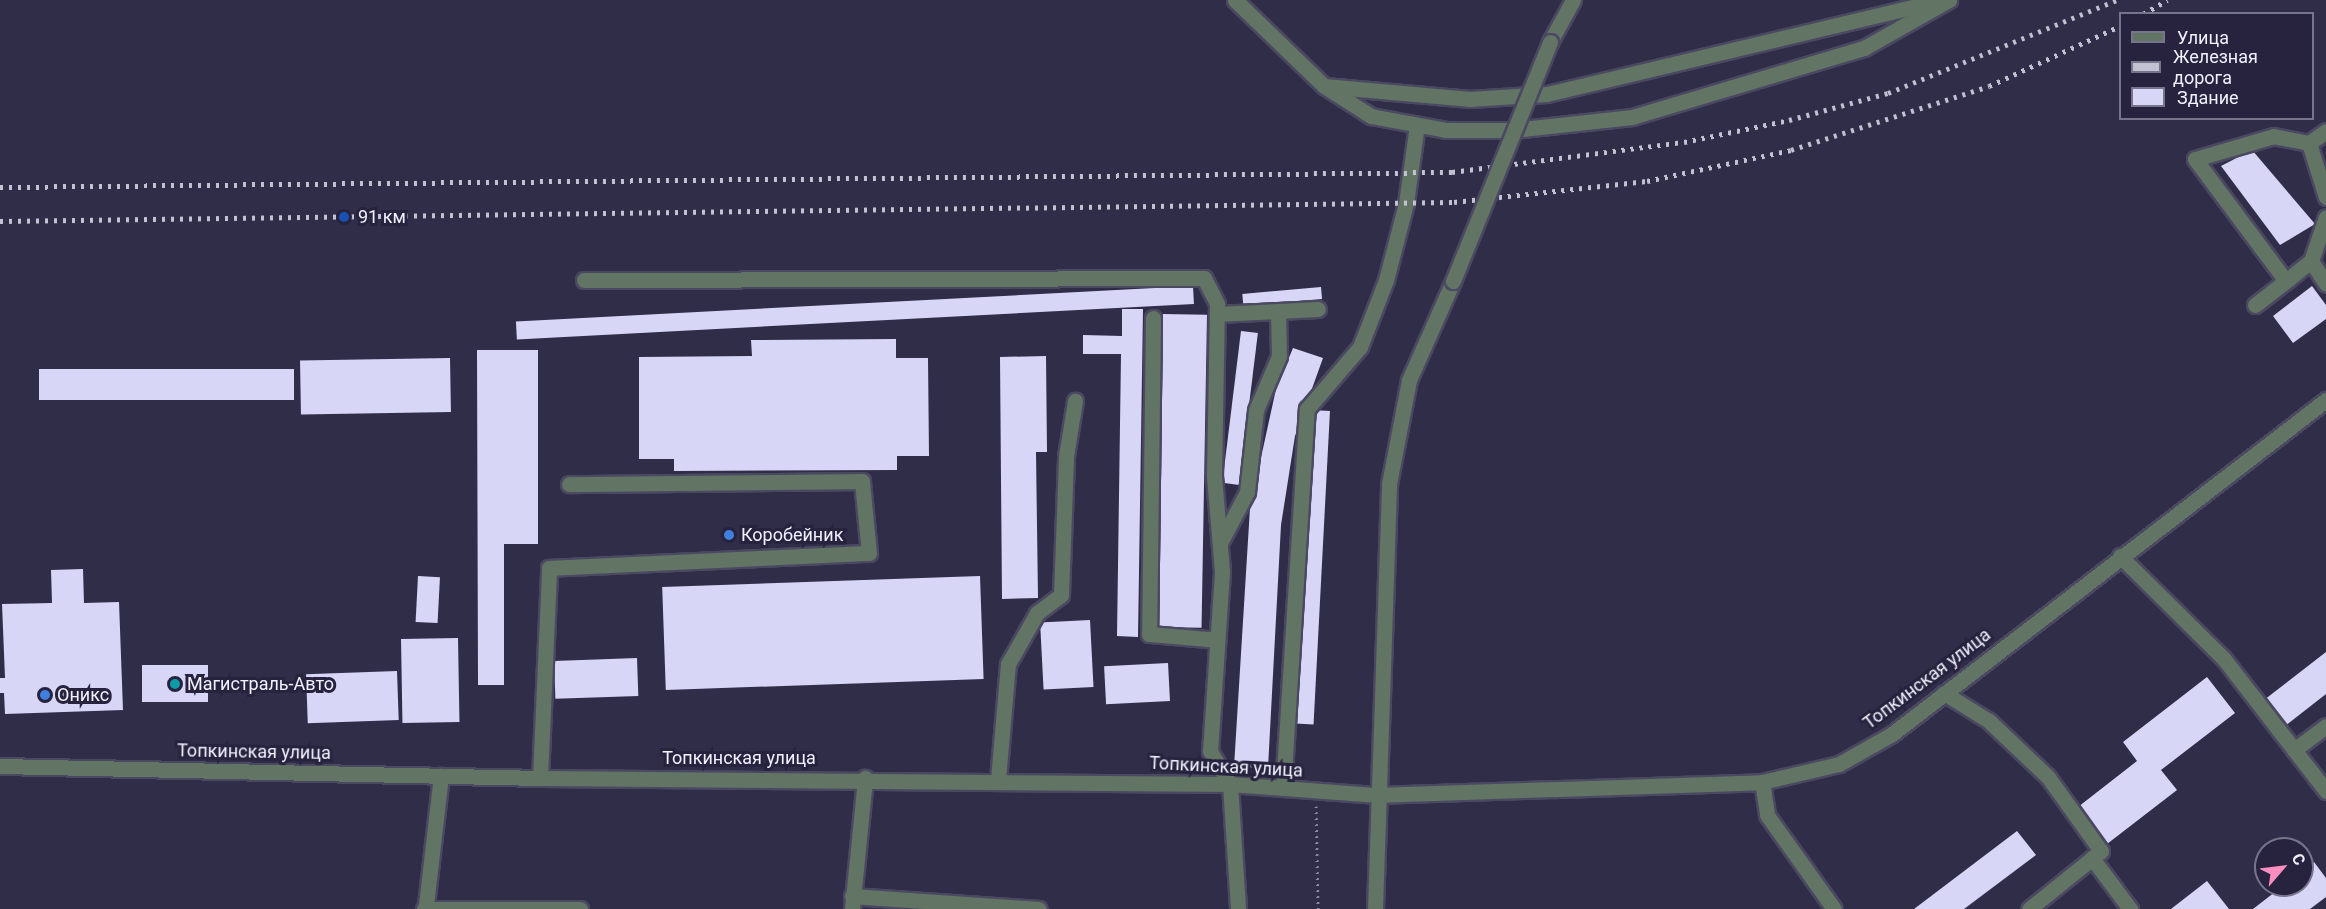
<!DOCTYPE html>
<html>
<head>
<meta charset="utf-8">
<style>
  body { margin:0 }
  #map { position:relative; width:2326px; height:909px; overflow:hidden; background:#302d49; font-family:Roboto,sans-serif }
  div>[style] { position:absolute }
  .building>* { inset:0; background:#d8d6f7; transform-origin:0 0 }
  .path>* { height:3px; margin-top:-1.5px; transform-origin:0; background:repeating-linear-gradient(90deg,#8b899f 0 1.5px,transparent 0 6px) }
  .roads { filter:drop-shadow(2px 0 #4b4862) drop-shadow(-2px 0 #4b4862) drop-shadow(0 2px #4b4862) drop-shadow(0 -2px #4b4862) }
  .minor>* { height:15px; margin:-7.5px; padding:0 7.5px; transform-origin:7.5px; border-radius:7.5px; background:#627463 }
  .rail>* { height:4.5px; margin-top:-2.25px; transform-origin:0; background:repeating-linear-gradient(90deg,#c3c2d3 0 3px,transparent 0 9px) }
  .bridges { filter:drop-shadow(2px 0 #4b4862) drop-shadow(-2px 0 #4b4862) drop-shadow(0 2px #4b4862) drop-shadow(0 -2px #4b4862) }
  .minor-bridge>* { height:15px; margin:-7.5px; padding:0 7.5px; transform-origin:7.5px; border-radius:7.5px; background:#627463 }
  .dots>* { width:16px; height:16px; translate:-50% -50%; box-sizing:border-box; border:3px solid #27233e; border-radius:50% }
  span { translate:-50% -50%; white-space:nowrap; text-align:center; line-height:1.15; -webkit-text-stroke:6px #27233e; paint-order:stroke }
  .poi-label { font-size:18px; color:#f0f0fe }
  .left { translate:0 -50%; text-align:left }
  .street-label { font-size:18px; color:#f0f0fe }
  .legend { position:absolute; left:2119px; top:12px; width:195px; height:108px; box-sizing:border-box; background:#27233e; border:2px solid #77758b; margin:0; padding:8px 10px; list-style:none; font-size:18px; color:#f0f0fe }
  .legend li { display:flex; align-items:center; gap:12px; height:30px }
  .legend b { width:30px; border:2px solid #77758b }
  .north { position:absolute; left:2254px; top:837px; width:60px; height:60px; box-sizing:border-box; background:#27233e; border:2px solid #77758b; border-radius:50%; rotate:62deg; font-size:16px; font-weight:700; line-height:24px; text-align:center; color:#f0f0fe }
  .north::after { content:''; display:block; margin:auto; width:21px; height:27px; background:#fd8ebf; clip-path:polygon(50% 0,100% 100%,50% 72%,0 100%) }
</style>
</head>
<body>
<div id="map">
  <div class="building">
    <div style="clip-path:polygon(2252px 150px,2315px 224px,2280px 245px,2221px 166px)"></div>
    <div style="left:1193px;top:286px;width:18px;height:678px;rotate:87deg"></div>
    <div style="clip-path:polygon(2312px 286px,2326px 305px,2326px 319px,2293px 343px,2273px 316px)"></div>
    <div style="left:1321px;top:287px;width:12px;height:79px;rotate:85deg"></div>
    <div style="clip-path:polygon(1122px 309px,1143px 309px,1138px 637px,1117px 636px,1121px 354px,1083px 354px,1083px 335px,1122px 336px)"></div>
    <div style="left:1163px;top:314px;width:44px;height:313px;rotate:1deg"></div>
    <div style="left:1241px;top:331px;width:17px;height:153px;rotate:7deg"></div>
    <div style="clip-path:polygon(896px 339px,896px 358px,928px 358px,929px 456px,897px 456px,897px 470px,674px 471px,674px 459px,639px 459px,639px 357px,752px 356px,751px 340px)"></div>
    <div style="clip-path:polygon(1293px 348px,1323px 358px,1295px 436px,1281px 525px,1268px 768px,1234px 767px,1250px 508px,1276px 389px)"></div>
    <div style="clip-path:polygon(477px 350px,538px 350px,538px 544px,504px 544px,504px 685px,478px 685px)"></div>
    <div style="clip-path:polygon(1046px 356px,1047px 452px,1036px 452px,1038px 598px,1002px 599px,1000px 357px)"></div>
    <div style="left:450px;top:358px;width:54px;height:150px;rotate:89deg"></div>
    <div style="left:294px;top:369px;width:31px;height:255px;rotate:90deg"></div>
    <div style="left:1312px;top:410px;width:18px;height:314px;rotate:3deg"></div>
    <div style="clip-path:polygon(83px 569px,84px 603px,119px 602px,123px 710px,5px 714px,4px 693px,0 693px,0 678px,5px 678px,2px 604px,52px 603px,51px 570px)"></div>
    <div style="left:418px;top:576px;width:22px;height:46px;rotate:3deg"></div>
    <div style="left:980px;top:576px;width:103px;height:318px;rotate:88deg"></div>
    <div style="left:1090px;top:620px;width:67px;height:50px;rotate:87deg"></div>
    <div style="left:458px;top:638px;width:84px;height:57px;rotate:89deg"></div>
    <div style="clip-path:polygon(2326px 652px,2326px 694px,2285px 726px,2264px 700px)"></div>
    <div style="left:637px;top:658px;width:38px;height:83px;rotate:88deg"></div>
    <div style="left:1168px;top:663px;width:38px;height:64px;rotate:87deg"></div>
    <div style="left:208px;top:665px;width:37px;height:66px;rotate:90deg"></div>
    <div style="left:397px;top:671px;width:49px;height:91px;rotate:88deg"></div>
    <div style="clip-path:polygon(2207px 677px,2235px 713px,2161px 770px,2177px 790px,2107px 844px,2078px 807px,2137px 761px,2123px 742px)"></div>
    <div style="clip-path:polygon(2017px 831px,2036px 855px,1964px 909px,1914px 909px)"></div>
    <div style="clip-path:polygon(2314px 862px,2326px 878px,2326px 897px,2310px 909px,2253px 909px,2284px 885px,2302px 885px,2302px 871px)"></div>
    <div style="clip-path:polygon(2207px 881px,2229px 909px,2171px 909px)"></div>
  </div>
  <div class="path">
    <div style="left:1316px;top:806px;width:103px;rotate:88.9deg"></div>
  </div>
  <div class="roads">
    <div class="minor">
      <div style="left:1235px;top:0;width:124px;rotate:44deg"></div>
      <div style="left:1324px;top:86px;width:56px;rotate:32.6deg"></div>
      <div style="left:1371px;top:116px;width:76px;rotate:10.6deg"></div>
      <div style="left:1446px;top:130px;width:67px"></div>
      <div style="left:1513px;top:130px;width:120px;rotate:-6.2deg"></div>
      <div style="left:1632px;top:117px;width:242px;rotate:-16.6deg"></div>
      <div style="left:1864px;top:48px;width:98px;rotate:-29.5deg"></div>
      <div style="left:1550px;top:42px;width:48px;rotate:-61.3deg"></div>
      <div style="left:1324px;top:86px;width:147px;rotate:5.1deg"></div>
      <div style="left:1470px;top:99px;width:77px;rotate:-3.7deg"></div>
      <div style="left:1547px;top:94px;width:398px;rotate:-13.4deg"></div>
      <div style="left:2309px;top:143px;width:21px;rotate:-35deg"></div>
      <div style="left:2326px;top:197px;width:57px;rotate:-107.5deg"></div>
      <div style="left:2309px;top:143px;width:36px;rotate:-169deg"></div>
      <div style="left:2274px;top:136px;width:82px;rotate:163.8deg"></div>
      <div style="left:2195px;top:159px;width:152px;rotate:53.3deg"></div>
      <div style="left:2286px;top:281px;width:32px;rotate:-39deg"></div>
      <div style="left:2311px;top:261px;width:46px;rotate:-71.2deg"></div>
      <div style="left:2311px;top:261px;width:27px;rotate:57deg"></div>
      <div style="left:584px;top:280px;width:620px;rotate:-0.18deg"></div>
      <div style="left:1204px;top:278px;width:29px;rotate:63deg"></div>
      <div style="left:1217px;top:304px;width:172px;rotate:91deg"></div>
      <div style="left:1214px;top:476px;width:96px;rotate:85.2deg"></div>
      <div style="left:1222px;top:572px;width:179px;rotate:93.8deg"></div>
      <div style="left:1210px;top:751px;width:39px;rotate:59deg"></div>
      <div style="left:1230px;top:784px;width:125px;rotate:86.3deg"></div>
      <div style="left:2255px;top:305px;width:39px;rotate:-38deg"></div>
      <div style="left:1217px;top:314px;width:101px;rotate:-2.8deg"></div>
      <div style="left:1153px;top:318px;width:316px;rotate:90.7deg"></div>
      <div style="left:1149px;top:634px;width:68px;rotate:5deg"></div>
      <div style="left:1220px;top:543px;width:58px;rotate:-62.1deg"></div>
      <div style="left:1247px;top:492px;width:82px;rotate:-83.7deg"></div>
      <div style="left:1256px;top:410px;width:59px;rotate:-66.9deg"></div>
      <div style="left:1279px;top:356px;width:45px;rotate:-91.3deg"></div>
      <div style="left:2120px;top:556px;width:146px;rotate:44.7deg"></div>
      <div style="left:2224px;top:659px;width:167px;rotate:52.3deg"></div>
      <div style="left:1944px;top:693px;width:53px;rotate:31.9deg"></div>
      <div style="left:1989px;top:721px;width:81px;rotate:43.5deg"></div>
      <div style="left:2048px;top:777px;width:91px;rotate:54.4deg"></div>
      <div style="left:2101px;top:851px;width:92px;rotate:141.1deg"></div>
      <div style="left:2294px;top:750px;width:40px;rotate:-37deg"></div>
      <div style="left:0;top:766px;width:540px;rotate:1.27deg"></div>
      <div style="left:540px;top:778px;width:690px;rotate:0.5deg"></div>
      <div style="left:1230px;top:784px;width:145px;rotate:4.3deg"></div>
      <div style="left:1375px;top:795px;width:387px;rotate:-1.9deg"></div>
      <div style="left:1762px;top:782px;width:79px;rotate:-13.2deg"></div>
      <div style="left:1839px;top:764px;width:61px;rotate:-29.5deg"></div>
      <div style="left:1892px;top:734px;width:548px;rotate:-37.58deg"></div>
      <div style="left:540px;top:778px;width:210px;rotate:-87.5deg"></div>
      <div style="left:549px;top:568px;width:320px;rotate:-2.7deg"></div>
      <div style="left:869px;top:553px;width:72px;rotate:-95.6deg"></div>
      <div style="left:862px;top:481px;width:293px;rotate:179.4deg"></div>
      <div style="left:998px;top:780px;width:116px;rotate:-85.1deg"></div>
      <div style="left:1008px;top:664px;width:59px;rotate:-60.4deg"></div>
      <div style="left:1037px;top:613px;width:30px;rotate:-37deg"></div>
      <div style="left:1061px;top:595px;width:139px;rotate:-87.9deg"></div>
      <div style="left:1066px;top:456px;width:56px;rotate:-80.7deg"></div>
      <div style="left:1762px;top:782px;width:33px;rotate:81deg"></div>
      <div style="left:1767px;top:815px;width:115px;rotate:54.5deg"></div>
      <div style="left:1283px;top:788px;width:380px;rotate:-86.4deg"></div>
      <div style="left:1307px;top:409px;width:82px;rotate:-49.5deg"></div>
      <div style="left:1360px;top:347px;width:72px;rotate:-68.8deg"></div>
      <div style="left:1386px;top:280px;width:80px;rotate:-75.4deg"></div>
      <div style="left:1406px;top:203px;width:79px;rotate:-82deg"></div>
      <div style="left:2092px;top:858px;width:64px;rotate:53.3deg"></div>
      <div style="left:852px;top:896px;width:187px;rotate:4deg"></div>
      <div style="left:426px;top:905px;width:130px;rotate:-83.4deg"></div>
      <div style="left:424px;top:909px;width:156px"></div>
      <div style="left:852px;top:909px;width:132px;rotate:-84.3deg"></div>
      <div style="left:1375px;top:909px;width:425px;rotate:-88.1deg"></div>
      <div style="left:1389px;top:484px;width:106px;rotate:-79.1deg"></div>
      <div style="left:1409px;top:380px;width:108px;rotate:-66deg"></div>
    </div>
  </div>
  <div class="rail">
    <div style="left:2143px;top:14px;width:28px;rotate:-30deg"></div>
    <div style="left:0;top:187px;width:1452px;rotate:-0.59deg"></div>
    <div style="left:1452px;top:172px;width:234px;rotate:-7.4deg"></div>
    <div style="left:1684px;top:142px;width:107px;rotate:-11.8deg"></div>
    <div style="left:1789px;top:120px;width:103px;rotate:-15.3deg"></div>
    <div style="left:1888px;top:93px;width:247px;rotate:-22.1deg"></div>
    <div style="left:0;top:221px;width:1454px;rotate:-0.75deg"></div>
    <div style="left:1454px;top:202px;width:194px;rotate:-6.2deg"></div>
    <div style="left:1647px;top:181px;width:147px;rotate:-12.1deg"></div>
    <div style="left:1791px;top:150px;width:208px;rotate:-17.9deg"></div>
    <div style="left:1989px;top:86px;width:144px;rotate:-24.6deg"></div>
  </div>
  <div class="bridges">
    <div class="minor-bridge">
      <div style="left:1453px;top:281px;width:258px;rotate:-67.9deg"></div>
    </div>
  </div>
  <div class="dots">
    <div style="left:344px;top:217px;background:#1a4fb4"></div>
    <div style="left:729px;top:535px;background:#3f7fe0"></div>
    <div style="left:175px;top:684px;background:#0f9aa8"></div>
    <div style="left:45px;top:695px;background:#3f7fe0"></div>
  </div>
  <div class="poi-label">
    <span class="left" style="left:358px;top:217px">91 км</span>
    <span class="left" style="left:741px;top:535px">Коробейник</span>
    <span class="left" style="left:187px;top:684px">Магистраль-Авто</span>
    <span class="left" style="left:57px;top:695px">Оникс</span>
  </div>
  <div class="street-label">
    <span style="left:1927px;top:679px;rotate:-37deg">Топкинская улица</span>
    <span style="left:254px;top:752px;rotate:1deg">Топкинская улица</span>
    <span style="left:739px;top:758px">Топкинская улица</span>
    <span style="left:1226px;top:767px;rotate:3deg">Топкинская улица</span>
  </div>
  <ul class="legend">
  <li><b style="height:8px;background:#627463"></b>Улица</li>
  <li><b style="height:8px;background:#c3c2d3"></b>Железная дорога</li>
  <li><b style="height:16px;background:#d8d6f7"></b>Здание</li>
  </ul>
  <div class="north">С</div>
</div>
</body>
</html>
